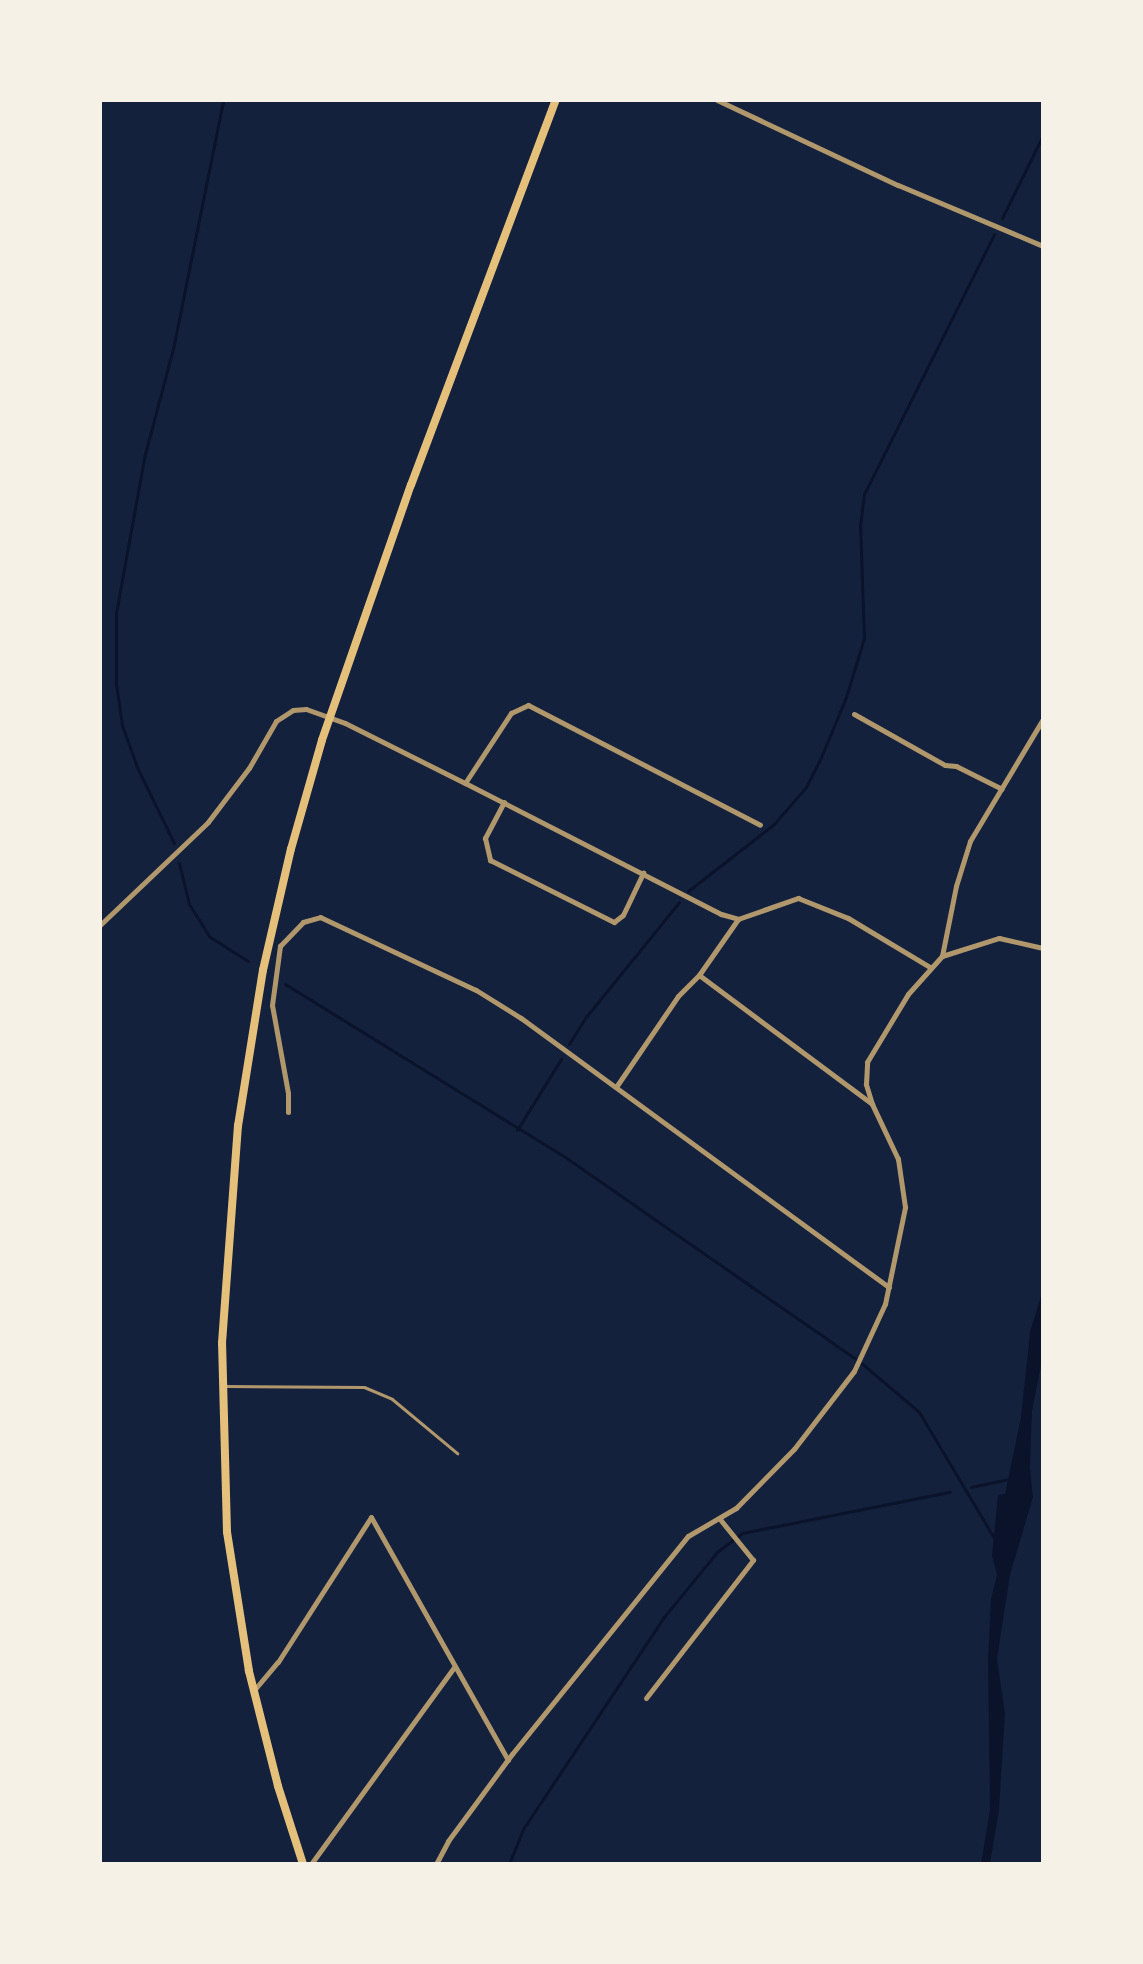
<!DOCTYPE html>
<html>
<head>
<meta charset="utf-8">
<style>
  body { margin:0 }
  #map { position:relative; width:1143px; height:1964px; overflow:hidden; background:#14213d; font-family:"Roboto Condensed",sans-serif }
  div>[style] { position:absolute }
  .water>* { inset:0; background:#0b132b }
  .stream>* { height:3px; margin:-1.5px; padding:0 1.5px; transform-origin:1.5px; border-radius:1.5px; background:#0b132b }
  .service>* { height:3px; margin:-1.5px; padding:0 1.5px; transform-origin:1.5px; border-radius:1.5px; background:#b1986c }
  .minor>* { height:5px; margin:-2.5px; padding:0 2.5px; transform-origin:2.5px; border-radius:2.5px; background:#b1986c }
  .primary>* { height:8px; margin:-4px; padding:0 4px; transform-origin:4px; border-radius:4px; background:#e5c07b }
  span { translate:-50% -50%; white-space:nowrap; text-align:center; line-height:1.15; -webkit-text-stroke:8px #f6f1e7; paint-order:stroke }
  .frame { position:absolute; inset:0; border:102px solid #f6f1e7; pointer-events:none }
</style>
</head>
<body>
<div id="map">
  <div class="water">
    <div style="clip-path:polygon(1043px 1289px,1043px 1356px,1032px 1411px,1030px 1467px,1033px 1497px,1010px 1575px,997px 1659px,1005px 1713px,999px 1810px,990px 1864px,981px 1864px,990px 1810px,988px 1658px,991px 1599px,997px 1575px,992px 1556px,998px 1495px,1005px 1494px,1021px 1417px,1030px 1332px)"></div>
  </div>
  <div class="stream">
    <div style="left:1002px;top:218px;width:93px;rotate:-63.7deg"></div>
    <div style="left:174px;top:843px;width:85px;rotate:-116deg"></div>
    <div style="left:137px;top:767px;width:45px;rotate:-109.7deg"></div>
    <div style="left:122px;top:725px;width:41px;rotate:-98.3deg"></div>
    <div style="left:116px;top:684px;width:71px;rotate:-90deg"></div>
    <div style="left:116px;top:613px;width:162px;rotate:-79.7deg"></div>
    <div style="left:145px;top:454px;width:109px;rotate:-75.1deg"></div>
    <div style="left:173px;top:349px;width:254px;rotate:-78.6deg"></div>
    <div style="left:179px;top:863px;width:42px;rotate:76.3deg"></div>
    <div style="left:189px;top:904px;width:39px;rotate:58deg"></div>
    <div style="left:210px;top:937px;width:45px;rotate:32.3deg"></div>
    <div style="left:688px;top:891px;width:109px;rotate:-37.9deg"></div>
    <div style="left:774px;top:824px;width:49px;rotate:-49.1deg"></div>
    <div style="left:806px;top:787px;width:28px;rotate:-63deg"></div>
    <div style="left:819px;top:762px;width:70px;rotate:-67.4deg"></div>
    <div style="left:846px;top:697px;width:62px;rotate:-73deg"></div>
    <div style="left:864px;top:638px;width:112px;rotate:-92deg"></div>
    <div style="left:860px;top:526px;width:32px;rotate:-83deg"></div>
    <div style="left:864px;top:494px;width:291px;rotate:-63.4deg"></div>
    <div style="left:285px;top:984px;width:333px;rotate:31.7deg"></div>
    <div style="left:568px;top:1159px;width:354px;rotate:34.8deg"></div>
    <div style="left:859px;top:1361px;width:79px;rotate:40.4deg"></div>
    <div style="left:919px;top:1412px;width:147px;rotate:59.2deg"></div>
    <div style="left:569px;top:1044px;width:32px;rotate:-58deg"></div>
    <div style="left:586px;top:1017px;width:148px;rotate:-51deg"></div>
    <div style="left:517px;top:1130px;width:84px;rotate:-58.2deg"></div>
    <div style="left:971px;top:1487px;width:39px;rotate:-12deg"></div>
    <div style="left:509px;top:1864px;width:38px;rotate:-68deg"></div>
    <div style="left:523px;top:1829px;width:255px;rotate:-56.4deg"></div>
    <div style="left:664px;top:1617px;width:84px;rotate:-50.8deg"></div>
    <div style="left:717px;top:1552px;width:31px;rotate:-37deg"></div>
    <div style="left:742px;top:1533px;width:212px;rotate:-11.2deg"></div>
  </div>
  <div class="service">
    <div style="left:225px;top:1386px;width:139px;rotate:0.4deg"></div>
    <div style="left:364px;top:1387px;width:30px;rotate:23deg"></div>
    <div style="left:392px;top:1399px;width:85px;rotate:39.7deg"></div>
  </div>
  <div class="minor">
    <div style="left:717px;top:100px;width:200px;rotate:25.2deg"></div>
    <div style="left:898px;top:185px;width:157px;rotate:22.8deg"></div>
    <div style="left:854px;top:714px;width:104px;rotate:29.3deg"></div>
    <div style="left:945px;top:765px;width:11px;rotate:5deg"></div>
    <div style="left:956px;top:766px;width:51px;rotate:26.6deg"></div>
    <div style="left:465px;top:783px;width:84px;rotate:-56.7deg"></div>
    <div style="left:511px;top:713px;width:19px;rotate:-25deg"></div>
    <div style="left:528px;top:705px;width:261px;rotate:27.3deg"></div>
    <div style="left:504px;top:802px;width:41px;rotate:117.8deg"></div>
    <div style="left:485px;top:838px;width:23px;rotate:77deg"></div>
    <div style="left:490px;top:860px;width:139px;rotate:26.6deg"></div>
    <div style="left:614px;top:922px;width:11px;rotate:-38deg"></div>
    <div style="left:623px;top:915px;width:47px;rotate:-64.5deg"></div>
    <div style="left:100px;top:925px;width:149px;rotate:-43.6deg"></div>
    <div style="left:208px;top:822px;width:68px;rotate:-52.8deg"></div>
    <div style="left:249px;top:768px;width:54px;rotate:-60.1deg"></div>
    <div style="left:276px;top:721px;width:20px;rotate:-33deg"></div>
    <div style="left:293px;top:710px;width:13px;rotate:-4deg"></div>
    <div style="left:306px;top:709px;width:41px;rotate:19.7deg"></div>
    <div style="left:345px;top:723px;width:134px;rotate:26.6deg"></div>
    <div style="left:465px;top:783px;width:288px;rotate:27.1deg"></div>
    <div style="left:721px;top:914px;width:18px;rotate:16deg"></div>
    <div style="left:738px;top:919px;width:64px;rotate:-19.3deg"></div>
    <div style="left:798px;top:898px;width:54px;rotate:21.8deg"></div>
    <div style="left:848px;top:918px;width:96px;rotate:30.9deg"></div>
    <div style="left:942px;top:956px;width:60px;rotate:-17.5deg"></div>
    <div style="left:999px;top:938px;width:45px;rotate:12.8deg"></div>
    <div style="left:699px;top:975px;width:68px;rotate:-55.1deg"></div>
    <div style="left:616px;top:1087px;width:110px;rotate:-55.7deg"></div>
    <div style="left:678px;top:996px;width:30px;rotate:-45deg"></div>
    <div style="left:699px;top:975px;width:216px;rotate:36.7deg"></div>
    <div style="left:288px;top:1112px;width:19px;rotate:-90deg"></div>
    <div style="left:288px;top:1093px;width:89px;rotate:-100.3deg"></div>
    <div style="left:272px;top:1005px;width:60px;rotate:-82.3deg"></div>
    <div style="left:280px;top:946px;width:33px;rotate:-46deg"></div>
    <div style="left:303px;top:922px;width:18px;rotate:-16deg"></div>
    <div style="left:320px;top:917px;width:172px;rotate:25.1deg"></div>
    <div style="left:476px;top:990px;width:53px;rotate:31.9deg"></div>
    <div style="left:521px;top:1018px;width:456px;rotate:36.2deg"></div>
    <div style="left:255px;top:1689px;width:35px;rotate:-50deg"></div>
    <div style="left:278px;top:1662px;width:172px;rotate:-57.3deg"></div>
    <div style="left:371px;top:1517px;width:279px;rotate:60.6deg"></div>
    <div style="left:646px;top:1698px;width:175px;rotate:-52.2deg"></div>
    <div style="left:753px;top:1560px;width:54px;rotate:-129deg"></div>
    <div style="left:311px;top:1864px;width:243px;rotate:-54deg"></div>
    <div style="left:436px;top:1864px;width:26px;rotate:-62deg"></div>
    <div style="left:448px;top:1841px;width:108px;rotate:-53.7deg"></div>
    <div style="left:512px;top:1754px;width:280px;rotate:-51.1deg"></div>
    <div style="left:688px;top:1536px;width:56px;rotate:-30.3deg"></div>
    <div style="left:736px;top:1508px;width:83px;rotate:-45.5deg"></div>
    <div style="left:794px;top:1449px;width:98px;rotate:-52.4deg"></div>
    <div style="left:854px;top:1371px;width:74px;rotate:-65.2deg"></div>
    <div style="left:885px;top:1304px;width:99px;rotate:-78.3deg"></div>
    <div style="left:905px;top:1207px;width:49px;rotate:-98.3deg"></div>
    <div style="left:898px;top:1159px;width:61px;rotate:-115.3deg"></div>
    <div style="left:872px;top:1104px;width:21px;rotate:-107deg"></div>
    <div style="left:866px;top:1084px;width:22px;rotate:-87deg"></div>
    <div style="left:867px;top:1062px;width:79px;rotate:-58.9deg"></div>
    <div style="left:908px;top:994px;width:51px;rotate:-48.2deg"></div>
    <div style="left:942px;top:956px;width:71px;rotate:-78.7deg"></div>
    <div style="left:956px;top:886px;width:47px;rotate:-72.7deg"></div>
    <div style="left:970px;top:841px;width:142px;rotate:-59.1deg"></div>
  </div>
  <div class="primary">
    <div style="left:303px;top:1864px;width:82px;rotate:-107.8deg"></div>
    <div style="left:278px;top:1786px;width:119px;rotate:-104.2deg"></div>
    <div style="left:249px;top:1671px;width:141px;rotate:-99deg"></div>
    <div style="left:227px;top:1532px;width:189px;rotate:-91.5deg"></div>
    <div style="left:222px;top:1343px;width:218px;rotate:-85.8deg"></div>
    <div style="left:238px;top:1126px;width:158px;rotate:-80.9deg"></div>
    <div style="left:263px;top:970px;width:124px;rotate:-77deg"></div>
    <div style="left:291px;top:849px;width:113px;rotate:-74.1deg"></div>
    <div style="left:322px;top:740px;width:270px;rotate:-70.8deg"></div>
    <div style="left:411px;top:485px;width:411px;rotate:-69.4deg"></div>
  </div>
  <div class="frame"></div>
</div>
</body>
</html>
